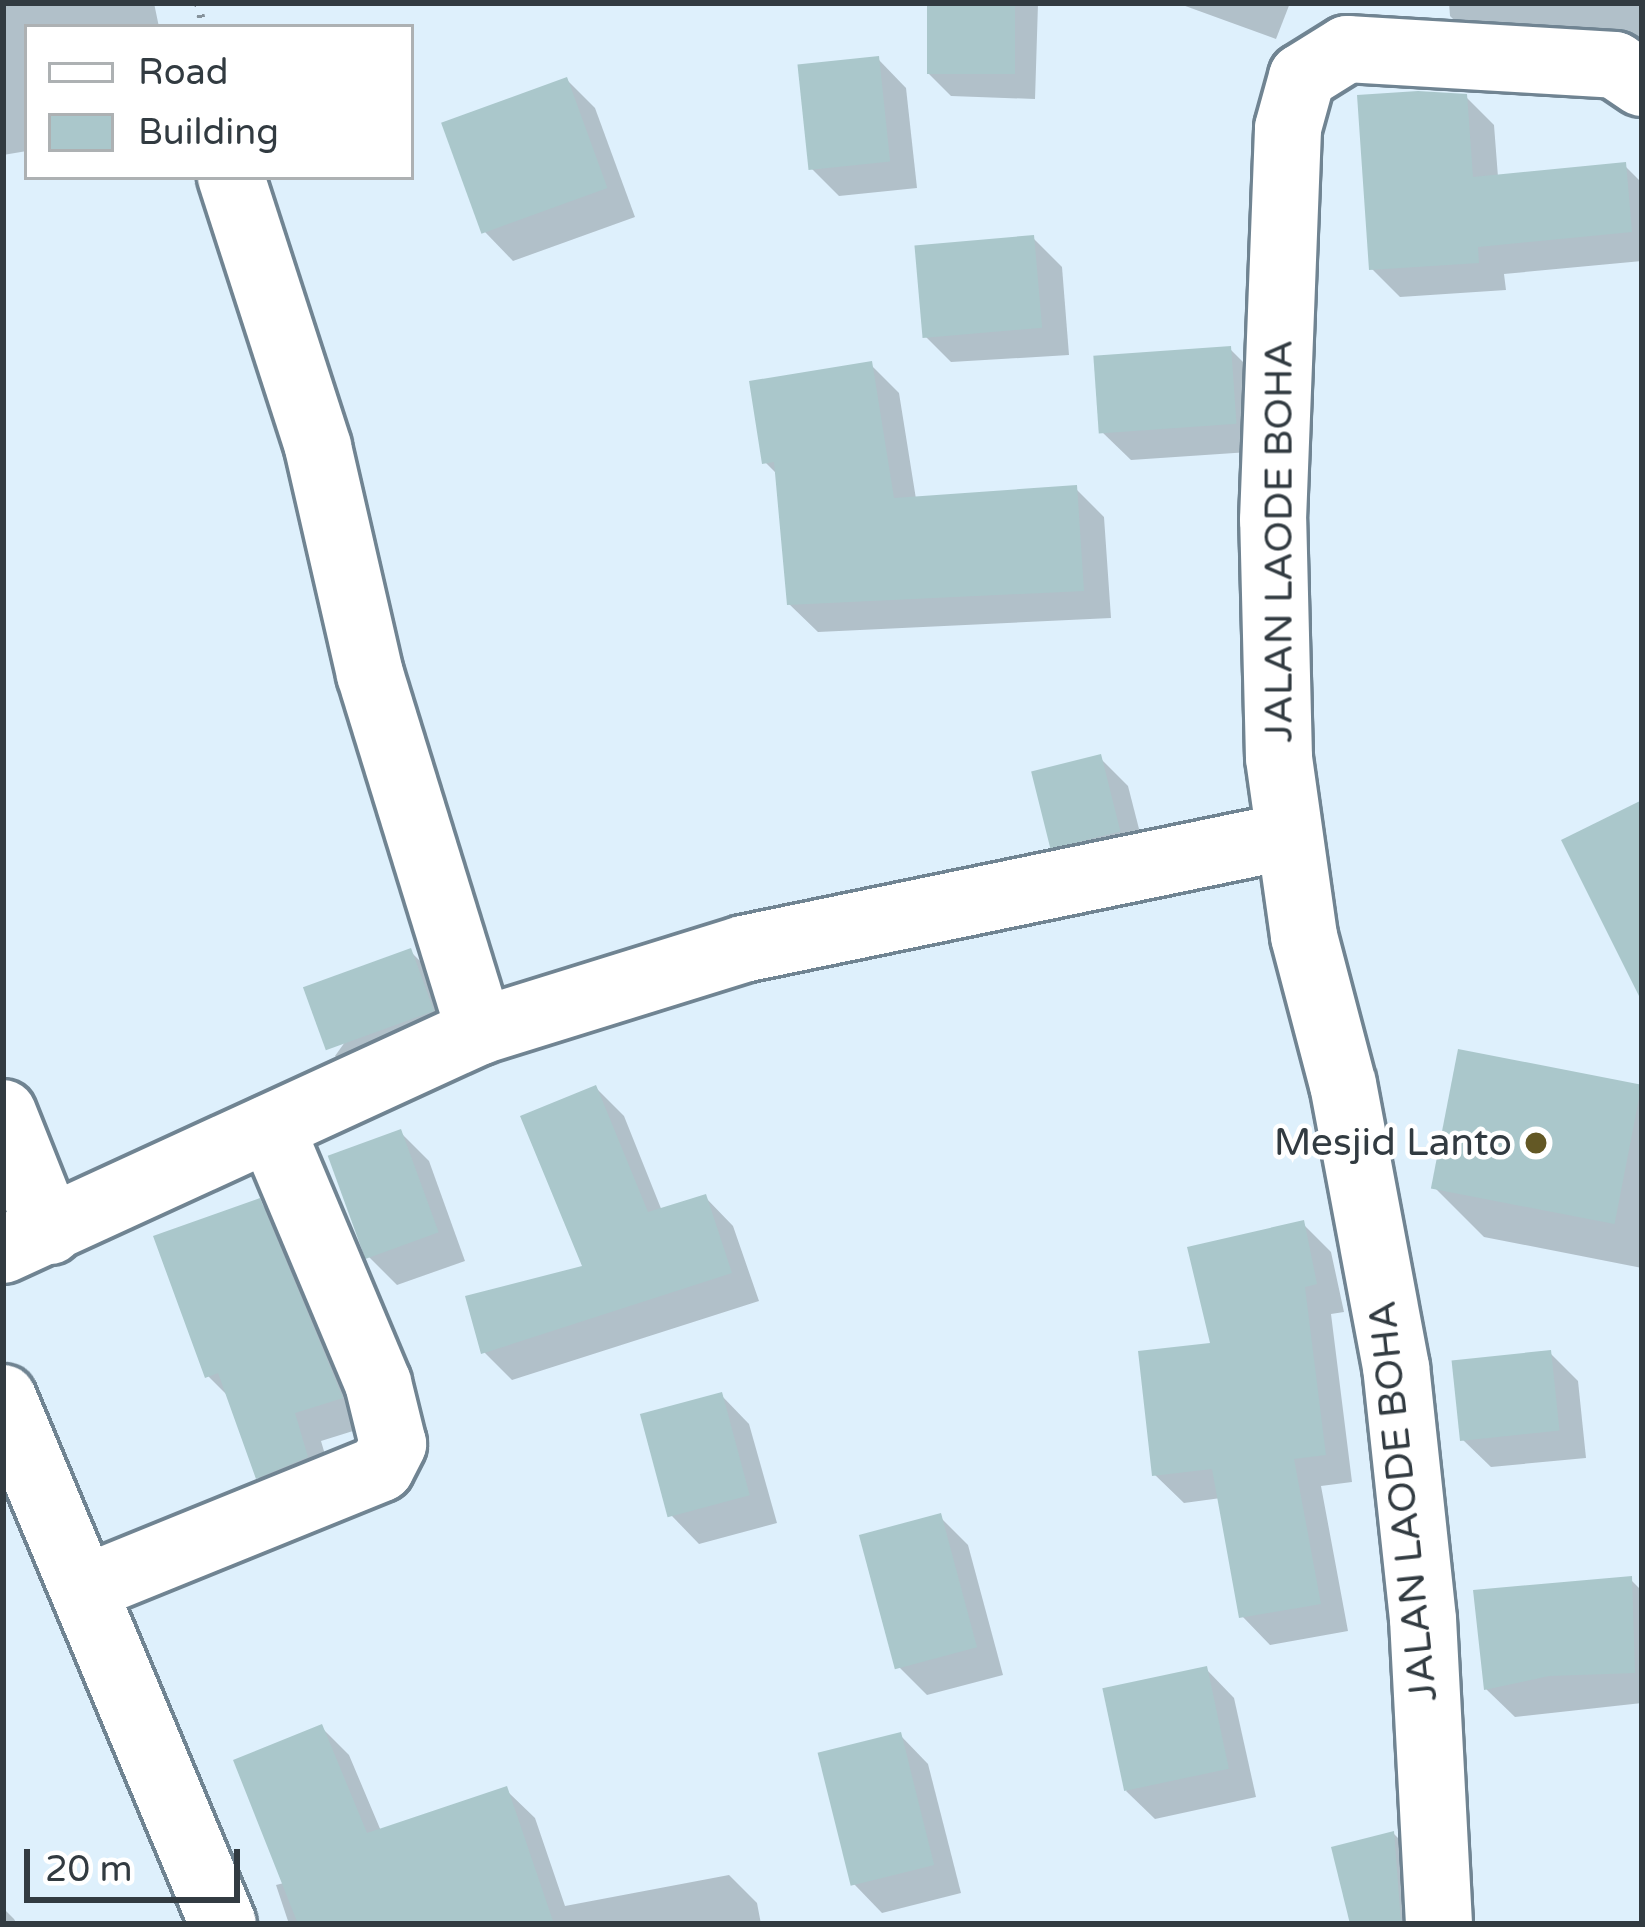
<!DOCTYPE html>
<html>
<head>
<meta charset="utf-8">
<style>
  body { margin:0 }
  #map { position:relative; width:1645px; height:1927px; overflow:hidden; background:#def0fc; font-family:"Varela Round",sans-serif }
  div>[style] { position:absolute }
  .shadow>* { inset:0; background:#0003 }
  .building>* { inset:0; background:#aac7cb; transform-origin:0 0 }
  .path>* { height:8px; margin-top:-4px; transform-origin:0; background:repeating-linear-gradient(90deg,#85929b 0 3px,transparent 0 12px) }
  .roads { filter:drop-shadow(3px 0 #708492) drop-shadow(-3px 0 #708492) drop-shadow(0 3px #708492) drop-shadow(0 -3px #708492) }
  .minor>* { height:66px; margin:-33px; padding:0 33px; transform-origin:33px; border-radius:33px; background:#fff }
  .dots>* { width:33px; height:33px; translate:-50% -50%; box-sizing:border-box; border:6px solid #fff; border-radius:50% }
  span { translate:-50% -50%; white-space:nowrap; text-align:center; line-height:1.15; -webkit-text-stroke:9px #fff; paint-order:stroke }
  .street-label { font-size:39px; color:#323b41 }
  .poi-label { font-size:39px; color:#323b41 }
  .right { translate:-100% -50%; text-align:right }
  .frame { position:absolute; inset:0; border:6px solid #323b41; pointer-events:none }
  .legend { position:absolute; left:24px; top:24px; width:390px; height:156px; box-sizing:border-box; background:#fff; border:3px solid #adb1b3; margin:0; padding:15px 21px; list-style:none; font-size:36px; color:#323b41 }
  .legend li { display:flex; align-items:center; gap:24px; height:60px }
  .legend b { width:60px; border:3px solid #adb1b3 }
  .scale { position:absolute; left:24px; top:1849px; width:216px; height:54px; box-sizing:border-box; border:6px solid #323b41; border-top:0; padding-left:15px; font-size:36px; line-height:42px; white-space:nowrap; color:#323b41; -webkit-text-stroke:9px #fff; paint-order:stroke }
</style>
</head>
<body>
<div id="map">
  <div class="shadow">
    <div style="clip-path:polygon(3px 3px,154px 3px,159px 27px,27px 27px,27px 151px,3px 155px)"></div>
    <div style="clip-path:polygon(930px 3px,1038px 3px,1035px 99px,951px 96px,928px 73px)"></div>
    <div style="clip-path:polygon(1177px 3px,1290px 3px,1276px 39px)"></div>
    <div style="clip-path:polygon(1449px 3px,1642px 3px,1642px 57px,1478px 44px,1450px 16px)"></div>
    <div style="clip-path:polygon(878px 59px,906px 88px,917px 188px,839px 196px,811px 168px)"></div>
    <div style="clip-path:polygon(567px 80px,595px 108px,635px 217px,513px 261px,485px 232px)"></div>
    <div style="clip-path:polygon(1466px 97px,1494px 125px,1498px 177px,1624px 165px,1642px 183px,1642px 261px,1504px 274px,1506px 290px,1400px 297px,1372px 269px)"></div>
    <div style="clip-path:polygon(1033px 238px,1062px 267px,1069px 355px,951px 362px,923px 334px)"></div>
    <div style="clip-path:polygon(1230px 349px,1258px 377px,1264px 451px,1131px 460px,1102px 432px)"></div>
    <div style="clip-path:polygon(871px 365px,899px 393px,916px 499px,1075px 488px,1104px 517px,1111px 618px,818px 632px,789px 604px,778px 475px,765px 462px)"></div>
    <div style="clip-path:polygon(1100px 758px,1128px 786px,1147px 860px,1080px 874px,1052px 846px)"></div>
    <div style="clip-path:polygon(410px 951px,438px 979px,461px 1039px,364px 1084px,335px 1056px)"></div>
    <div style="clip-path:polygon(1461px 1052px,1642px 1087px,1642px 1268px,1484px 1237px,1434px 1187px)"></div>
    <div style="clip-path:polygon(596px 1088px,624px 1116px,662px 1211px,705px 1197px,733px 1226px,759px 1301px,512px 1380px,484px 1352px,586px 1268px)"></div>
    <div style="clip-path:polygon(400px 1132px,429px 1161px,465px 1261px,397px 1285px,369px 1257px)"></div>
    <div style="clip-path:polygon(259px 1202px,287px 1230px,369px 1426px,321px 1441px,334px 1485px,286px 1505px,258px 1477px,230px 1398px,208px 1376px)"></div>
    <div style="clip-path:polygon(1303px 1224px,1331px 1252px,1344px 1312px,1331px 1314px,1352px 1482px,1321px 1486px,1348px 1631px,1270px 1645px,1242px 1616px,1221px 1498px,1184px 1503px,1155px 1475px,1213px 1345px)"></div>
    <div style="clip-path:polygon(1550px 1353px,1578px 1381px,1586px 1458px,1491px 1467px,1462px 1439px)"></div>
    <div style="clip-path:polygon(721px 1395px,749px 1424px,777px 1523px,699px 1544px,671px 1515px)"></div>
    <div style="clip-path:polygon(940px 1517px,968px 1545px,1003px 1675px,927px 1695px,899px 1667px)"></div>
    <div style="clip-path:polygon(1630px 1579px,1642px 1591px,1642px 1703px,1515px 1717px,1486px 1689px)"></div>
    <div style="clip-path:polygon(1206px 1669px,1234px 1698px,1256px 1797px,1155px 1819px,1126px 1791px)"></div>
    <div style="clip-path:polygon(321px 1727px,349px 1755px,381px 1831px,506px 1790px,535px 1818px,565px 1906px,729px 1875px,757px 1903px,761px 1924px,289px 1924px,276px 1885px,284px 1883px)"></div>
    <div style="clip-path:polygon(900px 1735px,928px 1764px,961px 1893px,882px 1913px,854px 1884px)"></div>
    <div style="clip-path:polygon(1394px 1834px,1422px 1862px,1428px 1924px,1353px 1924px)"></div>
    <div style="clip-path:polygon(3px 1908px,14px 1919px,17px 1924px,3px 1924px)"></div>
  </div>
  <div class="building">
    <div style="left:927px;top:3px;width:88px;height:71px"></div>
    <div style="left:879px;top:56px;width:106px;height:82px;rotate:84deg"></div>
    <div style="left:567px;top:77px;width:118px;height:134px;rotate:70deg"></div>
    <div style="clip-path:polygon(1418px 91px,1467px 94px,1473px 177px,1626px 162px,1632px 232px,1478px 247px,1479px 263px,1369px 270px,1357px 95px)"></div>
    <div style="left:1034px;top:235px;width:93px;height:120px;rotate:85deg"></div>
    <div style="left:1231px;top:346px;width:78px;height:138px;rotate:86deg"></div>
    <div style="clip-path:polygon(872px 361px,894px 498px,1077px 485px,1084px 591px,787px 605px,774px 462px,762px 464px,749px 381px)"></div>
    <div style="left:1101px;top:754px;width:80px;height:72px;rotate:76deg"></div>
    <div style="clip-path:polygon(1642px 800px,1642px 1002px,1561px 840px)"></div>
    <div style="left:411px;top:948px;width:67px;height:115px;rotate:70deg"></div>
    <div style="left:1458px;top:1049px;width:187px;height:142px;rotate:11deg"></div>
    <div style="clip-path:polygon(596px 1085px,648px 1212px,706px 1194px,732px 1273px,481px 1354px,465px 1296px,582px 1266px,520px 1116px)"></div>
    <div style="left:401px;top:1129px;width:110px;height:78px;rotate:70deg"></div>
    <div style="clip-path:polygon(260px 1198px,343px 1398px,295px 1413px,308px 1457px,256px 1479px,218px 1373px,205px 1378px,153px 1236px)"></div>
    <div style="clip-path:polygon(1304px 1220px,1317px 1284px,1305px 1287px,1326px 1455px,1294px 1459px,1321px 1604px,1239px 1618px,1212px 1469px,1152px 1476px,1138px 1351px,1210px 1343px,1187px 1247px)"></div>
    <div style="left:1551px;top:1350px;width:81px;height:100px;rotate:84deg"></div>
    <div style="left:722px;top:1392px;width:107px;height:85px;rotate:75deg"></div>
    <div style="left:941px;top:1513px;width:139px;height:85px;rotate:75deg"></div>
    <div style="clip-path:polygon(1632px 1576px,1635px 1673px,1549px 1676px,1484px 1690px,1473px 1590px)"></div>
    <div style="left:1207px;top:1666px;width:105px;height:107px;rotate:78deg"></div>
    <div style="clip-path:polygon(322px 1724px,367px 1833px,507px 1786px,554px 1924px,298px 1924px,233px 1760px)"></div>
    <div style="left:901px;top:1732px;width:137px;height:86px;rotate:76deg"></div>
    <div style="clip-path:polygon(1394px 1831px,1401px 1924px,1350px 1924px,1331px 1847px)"></div>
  </div>
  <div class="path">
    <div style="left:198px;top:3px;width:25px;rotate:78deg"></div>
  </div>
  <div class="roads">
    <div class="minor">
      <div style="left:231px;top:177px;width:284px;rotate:72.1deg"></div>
      <div style="left:318px;top:447px;width:233px;rotate:77.1deg"></div>
      <div style="left:370px;top:674px;width:374px;rotate:72.9deg"></div>
      <div style="left:3px;top:1113px;width:127px;rotate:68.3deg"></div>
      <div style="left:3px;top:1250px;width:525px;rotate:-24.66deg"></div>
      <div style="left:480px;top:1031px;width:275px;rotate:-17.3deg"></div>
      <div style="left:743px;top:949px;width:557px;rotate:-11.71deg"></div>
      <div style="left:3px;top:1398px;width:570px;rotate:67.3deg"></div>
      <div style="left:86px;top:1588px;width:318px;rotate:-22.1deg"></div>
      <div style="left:381px;top:1468px;width:27px;rotate:-63deg"></div>
      <div style="left:393px;top:1444px;width:63px;rotate:-103.8deg"></div>
      <div style="left:378px;top:1383px;width:277px;rotate:-112.8deg"></div>
      <div style="left:1439px;top:1924px;width:305px;rotate:-93deg"></div>
      <div style="left:1423px;top:1619px;width:253px;rotate:-96.1deg"></div>
      <div style="left:1396px;top:1367px;width:287px;rotate:-100.6deg"></div>
      <div style="left:1343px;top:1085px;width:154px;rotate:-104.7deg"></div>
      <div style="left:1304px;top:936px;width:180px;rotate:-98deg"></div>
      <div style="left:1279px;top:758px;width:238px;rotate:-91.4deg"></div>
      <div style="left:1273px;top:520px;width:392px;rotate:-87.8deg"></div>
      <div style="left:1288px;top:128px;width:53px;rotate:-74.6deg"></div>
      <div style="left:1302px;top:77px;width:53px;rotate:-31.9deg"></div>
      <div style="left:1347px;top:49px;width:268px;rotate:3.4deg"></div>
      <div style="left:1615px;top:65px;width:32px;rotate:34deg"></div>
    </div>
  </div>
  <div class="dots">
    <div style="left:1536px;top:1143px;background:#635825"></div>
  </div>
  <div class="street-label">
    <span style="left:1280px;top:541px;rotate:-90deg">JALAN LAODE BOHA</span>
    <span style="left:1404px;top:1501px;rotate:-96deg">JALAN LAODE BOHA</span>
  </div>
  <div class="poi-label">
    <span class="right" style="left:1512px;top:1143px">Mesjid Lanto</span>
  </div>
  <div class="frame"></div>
  <ul class="legend">
  <li><b style="height:15px;background:#fff"></b>Road</li>
  <li><b style="height:33px;background:#aac7cb"></b>Building</li>
  </ul>
  <div class="scale">20 m</div>
</div>
</body>
</html>
